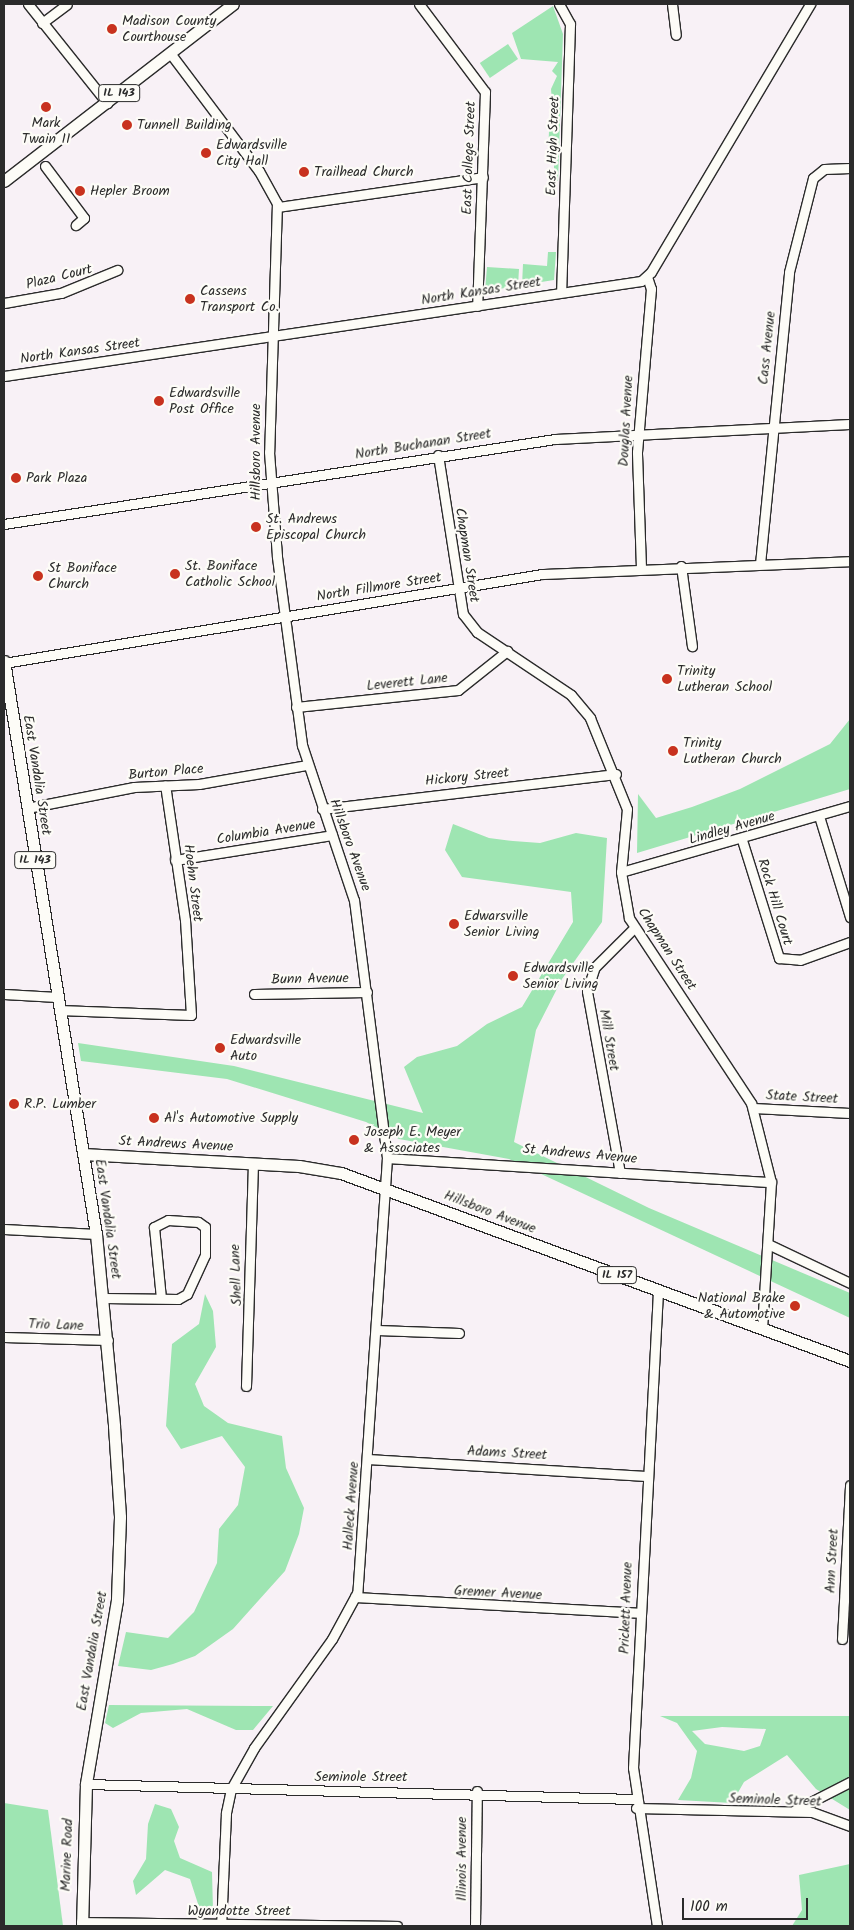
<!DOCTYPE html>
<html>
<head>
<meta charset="utf-8">
<style>
  body { margin:0 }
  #map { position:relative; width:854px; height:1930px; overflow:hidden; background:#f8f1f6; font-family:Kalam,sans-serif }
  div>[style] { position:absolute }
  .green>* { inset:0; background:#9ee5b2; transform-origin:0 0 }
  .roads { filter:drop-shadow(1px 0 #2b2b2b) drop-shadow(-1px 0 #2b2b2b) drop-shadow(0 1px #2b2b2b) drop-shadow(0 -1px #2b2b2b) }
  .minor>* { height:9px; margin:-4.5px; padding:0 4.5px; transform-origin:4.5px; border-radius:4.5px; background:#fdfcf7 }
  .major>* { height:11px; margin:-5.5px; padding:0 5.5px; transform-origin:5.5px; border-radius:5.5px; background:#fdfcf7 }
  .dots>* { width:14px; height:14px; translate:-50% -50%; box-sizing:border-box; border:2px solid #fdfcf7; border-radius:50% }
  span { translate:-50% -50%; white-space:nowrap; text-align:center; line-height:1.15; -webkit-text-stroke:4.5px #fdfcf7; paint-order:stroke }
  .shield-label span { padding:1px 4px; background:#fdfcf7; border:1px solid; border-radius:4px; -webkit-text-stroke-width:0 }
  .shield-label { font-size:12px; color:#2b2b2b; font-weight:700 }
  .poi-label { font-size:14px; color:#2b2b2b }
  .left { translate:0 -50%; text-align:left }
  .right { translate:-100% -50%; text-align:right }
  .street-label { font-size:14px; color:#2b2b2b }
  .frame { position:absolute; inset:0; border:5px solid #2b2b2b; pointer-events:none }
  .scale { position:absolute; left:682px; top:1898px; width:126px; height:22px; box-sizing:border-box; border:2px solid #2b2b2b; border-top:0; padding-left:6px; font-size:15px; line-height:18px; white-space:nowrap; color:#2b2b2b; -webkit-text-stroke:4px #fdfcf7; paint-order:stroke }
</style>
</head>
<body>
<div id="map">
  <div class="green">
    <div style="clip-path:polygon(553px 6px,563px 34px,558px 181px,554px 181px,554px 160px,548px 155px,549px 131px,554px 128px,551px 89px,557px 76px,552px 71px,558px 62px,521px 59px,512px 33px)"></div>
    <div style="left:508px;top:44px;width:18px;height:34px;rotate:56deg"></div>
    <div style="clip-path:polygon(548px 252px,556px 252px,554px 280px,522px 285px,523px 264px,547px 266px)"></div>
    <div style="clip-path:polygon(487px 267px,519px 269px,518px 286px,485px 291px)"></div>
    <div style="clip-path:polygon(850px 719px,850px 789px,637px 853px,638px 794px,656px 818px,692px 807px,740px 789px,830px 744px)"></div>
    <div style="clip-path:polygon(453px 824px,489px 838px,513px 841px,540px 843px,576px 833px,607px 838px,602px 922px,562px 979px,536px 1030px,514px 1142px,649px 1208px,850px 1293px,850px 1318px,509px 1159px,399px 1139px,366px 1122px,227px 1079px,81px 1061px,78px 1043px,234px 1066px,423px 1113px,404px 1067px,417px 1057px,457px 1046px,487px 1024px,522px 1007px,573px 922px,571px 892px,462px 877px,445px 850px)"></div>
    <div style="clip-path:polygon(205px 1294px,213px 1311px,216px 1347px,195px 1384px,204px 1406px,228px 1423px,282px 1436px,286px 1468px,304px 1508px,299px 1534px,285px 1571px,233px 1629px,195px 1656px,173px 1664px,151px 1670px,118px 1666px,126px 1632px,168px 1638px,194px 1612px,217px 1563px,219px 1529px,238px 1505px,245px 1467px,222px 1436px,181px 1449px,166px 1426px,172px 1344px,199px 1324px)"></div>
    <div style="clip-path:polygon(109px 1705px,273px 1706px,253px 1730px,236px 1730px,187px 1709px,141px 1713px,113px 1728px,105px 1723px)"></div>
    <div style="clip-path:polygon(evenodd,660px 1716px,850px 1716px,850px 1810px,816px 1789px,787px 1755px,744px 1782px,732px 1803px,678px 1800px,691px 1778px,697px 1751px,677px 1723px,660px 1716px,722px 1727px,766px 1729px,760px 1746px,744px 1751px,705px 1744px,692px 1731px,722px 1727px)"></div>
    <div style="clip-path:polygon(4px 1803px,48px 1810px,63px 1926px,4px 1926px)"></div>
    <div style="clip-path:polygon(155px 1804px,171px 1809px,179px 1827px,174px 1841px,180px 1858px,212px 1872px,213px 1910px,199px 1907px,190px 1879px,165px 1870px,136px 1895px,133px 1881px,146px 1859px,148px 1824px)"></div>
    <div style="clip-path:polygon(850px 1864px,850px 1926px,792px 1926px,802px 1910px,799px 1875px)"></div>
  </div>
  <div class="roads">
    <div class="minor">
      <div style="left:28px;top:4px;width:127px;rotate:51.4deg"></div>
      <div style="left:419px;top:4px;width:110px;rotate:53.1deg"></div>
      <div style="left:485px;top:92px;width:214px;rotate:92.1deg"></div>
      <div style="left:559px;top:4px;width:23px;rotate:61deg"></div>
      <div style="left:570px;top:24px;width:268px;rotate:91.9deg"></div>
      <div style="left:672px;top:4px;width:31px;rotate:83deg"></div>
      <div style="left:42px;top:23px;width:31px;rotate:-37deg"></div>
      <div style="left:170px;top:53px;width:148px;rotate:53deg"></div>
      <div style="left:259px;top:171px;width:37px;rotate:61deg"></div>
      <div style="left:277px;top:203px;width:249px;rotate:91.8deg"></div>
      <div style="left:269px;top:452px;width:105px;rotate:85.6deg"></div>
      <div style="left:277px;top:557px;width:190px;rotate:82.4deg"></div>
      <div style="left:302px;top:745px;width:163px;rotate:71.5deg"></div>
      <div style="left:354px;top:900px;width:260px;rotate:82.7deg"></div>
      <div style="left:387px;top:1158px;width:436px;rotate:93.9deg"></div>
      <div style="left:357px;top:1593px;width:52px;rotate:118.5deg"></div>
      <div style="left:332px;top:1639px;width:134px;rotate:125.6deg"></div>
      <div style="left:254px;top:1748px;width:47px;rotate:119.3deg"></div>
      <div style="left:231px;top:1789px;width:25px;rotate:102deg"></div>
      <div style="left:226px;top:1813px;width:113px;rotate:92.5deg"></div>
      <div style="left:45px;top:166px;width:65px;rotate:53.1deg"></div>
      <div style="left:84px;top:218px;width:11px;rotate:139deg"></div>
      <div style="left:278px;top:207px;width:207px;rotate:-8.3deg"></div>
      <div style="left:4px;top:303px;width:58px;rotate:-10deg"></div>
      <div style="left:61px;top:293px;width:61px;rotate:-22.3deg"></div>
      <div style="left:4px;top:376px;width:644px;rotate:-8.48deg"></div>
      <div style="left:641px;top:281px;width:13px;rotate:-42deg"></div>
      <div style="left:651px;top:272px;width:312px;rotate:-59.3deg"></div>
      <div style="left:438px;top:455px;width:161px;rotate:81.1deg"></div>
      <div style="left:463px;top:614px;width:23px;rotate:52deg"></div>
      <div style="left:477px;top:632px;width:113px;rotate:33.8deg"></div>
      <div style="left:571px;top:695px;width:30px;rotate:50deg"></div>
      <div style="left:590px;top:718px;width:98px;rotate:67.9deg"></div>
      <div style="left:627px;top:809px;width:63px;rotate:95.4deg"></div>
      <div style="left:621px;top:872px;width:47px;rotate:80.1deg"></div>
      <div style="left:629px;top:918px;width:222px;rotate:56.6deg"></div>
      <div style="left:751px;top:1103px;width:81px;rotate:75.8deg"></div>
      <div style="left:771px;top:1182px;width:146px;rotate:93.5deg"></div>
      <div style="left:4px;top:524px;width:558px;rotate:-8.77deg"></div>
      <div style="left:555px;top:439px;width:295px;rotate:-2.9deg"></div>
      <div style="left:760px;top:564px;width:293px;rotate:-84.3deg"></div>
      <div style="left:789px;top:272px;width:97px;rotate:-75.7deg"></div>
      <div style="left:813px;top:178px;width:14px;rotate:-39deg"></div>
      <div style="left:824px;top:169px;width:26px;rotate:-2deg"></div>
      <div style="left:681px;top:566px;width:81px;rotate:82.2deg"></div>
      <div style="left:641px;top:568px;width:116px;rotate:-92deg"></div>
      <div style="left:637px;top:452px;width:164px;rotate:-85.1deg"></div>
      <div style="left:651px;top:289px;width:13px;rotate:-108deg"></div>
      <div style="left:4px;top:663px;width:545px;rotate:-9.39deg"></div>
      <div style="left:542px;top:574px;width:308px;rotate:-2.4deg"></div>
      <div style="left:296px;top:707px;width:163px;rotate:-6deg"></div>
      <div style="left:458px;top:690px;width:63px;rotate:-38.5deg"></div>
      <div style="left:27px;top:808px;width:109px;rotate:-11.1deg"></div>
      <div style="left:134px;top:787px;width:65px;rotate:-2.6deg"></div>
      <div style="left:199px;top:784px;width:110px;rotate:-10deg"></div>
      <div style="left:322px;top:809px;width:296px;rotate:-6.8deg"></div>
      <div style="left:819px;top:816px;width:106px;rotate:72.9deg"></div>
      <div style="left:742px;top:840px;width:124px;rotate:72.6deg"></div>
      <div style="left:779px;top:958px;width:21px;rotate:5deg"></div>
      <div style="left:800px;top:960px;width:53px;rotate:-19.8deg"></div>
      <div style="left:175px;top:860px;width:159px;rotate:-9deg"></div>
      <div style="left:621px;top:872px;width:238px;rotate:-16.1deg"></div>
      <div style="left:4px;top:994px;width:53px;rotate:3.2deg"></div>
      <div style="left:254px;top:994px;width:113px;rotate:-1deg"></div>
      <div style="left:59px;top:1010px;width:132px;rotate:2.2deg"></div>
      <div style="left:191px;top:1015px;width:95px;rotate:-93.6deg"></div>
      <div style="left:185px;top:920px;width:136px;rotate:-98.4deg"></div>
      <div style="left:753px;top:1108px;width:97px;rotate:3deg"></div>
      <div style="left:387px;top:1158px;width:385px;rotate:3.6deg"></div>
      <div style="left:620px;top:1173px;width:185px;rotate:-100.3deg"></div>
      <div style="left:587px;top:991px;width:25px;rotate:-72deg"></div>
      <div style="left:595px;top:967px;width:55px;rotate:-45deg"></div>
      <div style="left:4px;top:1229px;width:92px;rotate:3.1deg"></div>
      <div style="left:768px;top:1244px;width:91px;rotate:25.4deg"></div>
      <div style="left:104px;top:1298px;width:74px;rotate:0.8deg"></div>
      <div style="left:178px;top:1299px;width:10px;rotate:-29deg"></div>
      <div style="left:187px;top:1294px;width:43px;rotate:-65.2deg"></div>
      <div style="left:205px;top:1255px;width:28px;rotate:-90deg"></div>
      <div style="left:205px;top:1227px;width:9px;rotate:-144deg"></div>
      <div style="left:198px;top:1222px;width:30px;rotate:-176deg"></div>
      <div style="left:168px;top:1220px;width:16px;rotate:153deg"></div>
      <div style="left:154px;top:1227px;width:71px;rotate:84.4deg"></div>
      <div style="left:377px;top:1330px;width:82px;rotate:2.1deg"></div>
      <div style="left:4px;top:1337px;width:104px;rotate:1.7deg"></div>
      <div style="left:246px;top:1386px;width:223px;rotate:-88.2deg"></div>
      <div style="left:368px;top:1459px;width:278px;rotate:3.5deg"></div>
      <div style="left:355px;top:1597px;width:284px;rotate:3.2deg"></div>
      <div style="left:842px;top:1639px;width:154px;rotate:-87deg"></div>
      <div style="left:86px;top:1784px;width:549px;rotate:1.57deg"></div>
      <div style="left:636px;top:1808px;width:176px;rotate:1.3deg"></div>
      <div style="left:812px;top:1812px;width:40px;rotate:20.2deg"></div>
      <div style="left:795px;top:1810px;width:62px;rotate:-27deg"></div>
      <div style="left:81px;top:1922px;width:316px;rotate:0.7deg"></div>
      <div style="left:475px;top:1926px;width:135px;rotate:-89.2deg"></div>
      <div style="left:657px;top:1926px;width:160px;rotate:-98.6deg"></div>
      <div style="left:633px;top:1768px;width:479px;rotate:-87deg"></div>
    </div>
    <div class="major">
      <div style="left:4px;top:181px;width:289px;rotate:-37.7deg"></div>
      <div style="left:4px;top:661px;width:580px;rotate:80.88deg"></div>
      <div style="left:96px;top:1234px;width:193px;rotate:84.6deg"></div>
      <div style="left:114px;top:1426px;width:91px;rotate:86.2deg"></div>
      <div style="left:120px;top:1517px;width:83px;rotate:92.1deg"></div>
      <div style="left:117px;top:1600px;width:187px;rotate:99.6deg"></div>
      <div style="left:86px;top:1784px;width:142px;rotate:91.6deg"></div>
      <div style="left:83px;top:1154px;width:216px;rotate:3.2deg"></div>
      <div style="left:299px;top:1166px;width:43px;rotate:9.5deg"></div>
      <div style="left:341px;top:1173px;width:543px;rotate:20.27deg"></div>
    </div>
  </div>
  <div class="dots">
    <div style="left:112px;top:29px;background:#c8321e"></div>
    <div style="left:46px;top:107px;background:#c8321e"></div>
    <div style="left:127px;top:125px;background:#c8321e"></div>
    <div style="left:206px;top:153px;background:#c8321e"></div>
    <div style="left:304px;top:172px;background:#c8321e"></div>
    <div style="left:80px;top:191px;background:#c8321e"></div>
    <div style="left:190px;top:299px;background:#c8321e"></div>
    <div style="left:159px;top:401px;background:#c8321e"></div>
    <div style="left:16px;top:478px;background:#c8321e"></div>
    <div style="left:256px;top:527px;background:#c8321e"></div>
    <div style="left:175px;top:574px;background:#c8321e"></div>
    <div style="left:38px;top:576px;background:#c8321e"></div>
    <div style="left:667px;top:679px;background:#c8321e"></div>
    <div style="left:673px;top:751px;background:#c8321e"></div>
    <div style="left:454px;top:924px;background:#c8321e"></div>
    <div style="left:513px;top:976px;background:#c8321e"></div>
    <div style="left:220px;top:1048px;background:#c8321e"></div>
    <div style="left:14px;top:1104px;background:#c8321e"></div>
    <div style="left:154px;top:1118px;background:#c8321e"></div>
    <div style="left:354px;top:1140px;background:#c8321e"></div>
    <div style="left:795px;top:1306px;background:#c8321e"></div>
  </div>
  <div class="shield-label">
    <span style="left:119px;top:93px">IL 143</span>
    <span style="left:35px;top:860px">IL 143</span>
    <span style="left:617px;top:1275px">IL 157</span>
  </div>
  <div class="poi-label">
    <span class="left" style="left:122px;top:29px">Madison County<br>Courthouse</span>
    <span style="left:46px;top:131px">Mark<br>Twain II</span>
    <span class="left" style="left:137px;top:125px">Tunnell Building</span>
    <span class="left" style="left:216px;top:153px">Edwardsville<br>City Hall</span>
    <span class="left" style="left:314px;top:172px">Trailhead Church</span>
    <span class="left" style="left:90px;top:191px">Hepler Broom</span>
    <span class="left" style="left:200px;top:299px">Cassens<br>Transport Co.</span>
    <span class="left" style="left:169px;top:401px">Edwardsville<br>Post Office</span>
    <span class="left" style="left:26px;top:478px">Park Plaza</span>
    <span class="left" style="left:266px;top:527px">St. Andrews<br>Episcopal Church</span>
    <span class="left" style="left:185px;top:574px">St. Boniface<br>Catholic School</span>
    <span class="left" style="left:48px;top:576px">St Boniface<br>Church</span>
    <span class="left" style="left:677px;top:679px">Trinity<br>Lutheran School</span>
    <span class="left" style="left:683px;top:751px">Trinity<br>Lutheran Church</span>
    <span class="left" style="left:464px;top:924px">Edwarsville<br>Senior Living</span>
    <span class="left" style="left:523px;top:976px">Edwardsville<br>Senior Living</span>
    <span class="left" style="left:230px;top:1048px">Edwardsville<br>Auto</span>
    <span class="left" style="left:24px;top:1104px">R.P. Lumber</span>
    <span class="left" style="left:164px;top:1118px">Al's Automotive Supply</span>
    <span class="left" style="left:364px;top:1140px">Joseph E. Meyer<br>&amp; Associates</span>
    <span class="right" style="left:785px;top:1306px">National Brake<br>&amp; Automotive</span>
  </div>
  <div class="street-label">
    <span style="left:553px;top:146px;rotate:-88deg">East High Street</span>
    <span style="left:469px;top:158px;rotate:-88deg">East College Street</span>
    <span style="left:59px;top:277px;rotate:-14deg">Plaza Court</span>
    <span style="left:481px;top:291px;rotate:-9deg">North Kansas Street</span>
    <span style="left:767px;top:348px;rotate:-84deg">Cass Avenue</span>
    <span style="left:80px;top:351px;rotate:-8deg">North Kansas Street</span>
    <span style="left:626px;top:421px;rotate:-87deg">Douglas Avenue</span>
    <span style="left:423px;top:444px;rotate:-9deg">North Buchanan Street</span>
    <span style="left:256px;top:452px;rotate:-90deg">Hillsboro Avenue</span>
    <span style="left:467px;top:555px;rotate:81deg">Chapman Street</span>
    <span style="left:379px;top:587px;rotate:-9deg">North Fillmore Street</span>
    <span style="left:407px;top:682px;rotate:-6deg">Leverett Lane</span>
    <span style="left:166px;top:772px;rotate:-5deg">Burton Place</span>
    <span style="left:37px;top:775px;rotate:81deg">East Vandalia Street</span>
    <span style="left:467px;top:777px;rotate:-6deg">Hickory Street</span>
    <span style="left:732px;top:828px;rotate:-16deg">Lindley Avenue</span>
    <span style="left:266px;top:832px;rotate:-9deg">Columbia Avenue</span>
    <span style="left:350px;top:845px;rotate:70deg">Hillsboro Avenue</span>
    <span style="left:193px;top:883px;rotate:83deg">Hoehn Street</span>
    <span style="left:775px;top:902px;rotate:73deg">Rock Hill Court</span>
    <span style="left:667px;top:949px;rotate:57deg">Chapman Street</span>
    <span style="left:310px;top:979px;rotate:-1deg">Bunn Avenue</span>
    <span style="left:609px;top:1040px;rotate:80deg">Mill Street</span>
    <span style="left:802px;top:1097px;rotate:3deg">State Street</span>
    <span style="left:176px;top:1144px;rotate:3deg">St Andrews Avenue</span>
    <span style="left:580px;top:1154px;rotate:5deg">St Andrews Avenue</span>
    <span style="left:490px;top:1212px;rotate:21deg">Hillsboro Avenue</span>
    <span style="left:108px;top:1219px;rotate:82deg">East Vandalia Street</span>
    <span style="left:236px;top:1275px;rotate:-92deg">Shell Lane</span>
    <span style="left:56px;top:1325px;rotate:2deg">Trio Lane</span>
    <span style="left:507px;top:1453px;rotate:3deg">Adams Street</span>
    <span style="left:351px;top:1506px;rotate:-86deg">Halleck Avenue</span>
    <span style="left:832px;top:1561px;rotate:-87deg">Ann Street</span>
    <span style="left:498px;top:1593px;rotate:3deg">Gremer Avenue</span>
    <span style="left:626px;top:1608px;rotate:-88deg">Prickett Avenue</span>
    <span style="left:92px;top:1651px;rotate:-80deg">East Vandalia Street</span>
    <span style="left:361px;top:1777px">Seminole Street</span>
    <span style="left:775px;top:1800px;rotate:2deg">Seminole Street</span>
    <span style="left:67px;top:1855px;rotate:-88deg">Marine Road</span>
    <span style="left:462px;top:1859px;rotate:-90deg">Illinois Avenue</span>
    <span style="left:239px;top:1911px">Wyandotte Street</span>
  </div>
  <div class="frame"></div>
  <div class="scale">100 m</div>
</div>
</body>
</html>
